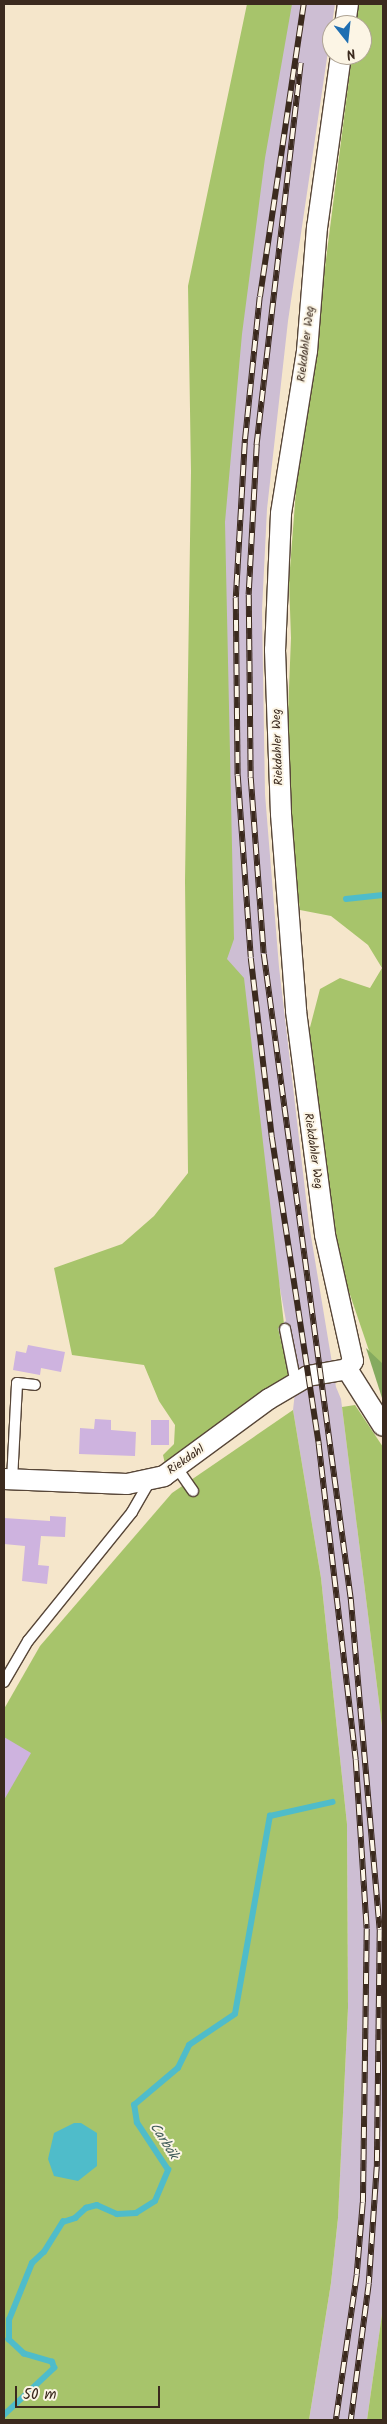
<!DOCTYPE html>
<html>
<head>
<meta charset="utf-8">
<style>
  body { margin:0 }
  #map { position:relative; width:387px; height:2424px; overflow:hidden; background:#f5e6cb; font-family:Kalam,sans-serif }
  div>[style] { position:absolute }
  .industrial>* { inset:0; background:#cdbed3 }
  .green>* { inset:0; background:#a7c46b }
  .forest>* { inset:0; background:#85aa5f }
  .water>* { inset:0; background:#4fbcca }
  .stream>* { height:5.5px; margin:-2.75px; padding:0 2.75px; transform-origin:2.75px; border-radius:2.75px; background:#4fbcca }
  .building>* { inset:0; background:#ceb3df; transform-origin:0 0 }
  .roads { filter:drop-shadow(1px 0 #574638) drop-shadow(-1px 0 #574638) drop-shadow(0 1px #574638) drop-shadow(0 -1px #574638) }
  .service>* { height:10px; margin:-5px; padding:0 5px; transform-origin:5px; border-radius:5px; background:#fff }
  .minor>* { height:20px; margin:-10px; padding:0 10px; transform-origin:10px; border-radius:10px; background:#fff }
  .rail>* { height:5.5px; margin-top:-2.75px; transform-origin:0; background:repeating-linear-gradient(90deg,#fcf5e5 0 11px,#3b2a1e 0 22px); box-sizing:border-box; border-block:1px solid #3b2a1e }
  span { translate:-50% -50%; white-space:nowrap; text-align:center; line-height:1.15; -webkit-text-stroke:4px #fcf5e5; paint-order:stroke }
  .street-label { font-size:12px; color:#3b2a1e }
  .water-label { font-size:14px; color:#425d5a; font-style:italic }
  .frame { position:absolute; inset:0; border:5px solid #3b2a1e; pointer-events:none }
  .north { position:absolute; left:322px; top:15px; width:50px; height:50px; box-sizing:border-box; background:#fcf5e5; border:1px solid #afa495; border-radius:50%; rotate:164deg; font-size:14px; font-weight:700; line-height:20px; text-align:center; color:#3b2a1e }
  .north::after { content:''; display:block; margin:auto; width:18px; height:22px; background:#1f6fb2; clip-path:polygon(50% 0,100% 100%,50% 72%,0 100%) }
  .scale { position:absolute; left:15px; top:2386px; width:145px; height:22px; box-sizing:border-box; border:2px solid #3b2a1e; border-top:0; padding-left:6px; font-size:15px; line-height:18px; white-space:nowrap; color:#3b2a1e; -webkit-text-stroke:4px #fcf5e5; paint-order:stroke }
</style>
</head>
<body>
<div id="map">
  <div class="industrial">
    <div style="clip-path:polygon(267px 4px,335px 4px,288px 321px,267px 509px,262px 610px,265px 794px,279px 967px,309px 1224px,336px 1387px,341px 1399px,383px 1734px,383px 2307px,367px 2420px,309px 2420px,331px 2283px,338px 2218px,348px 2008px,347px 1824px,321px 1578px,293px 1410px,295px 1392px,272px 1328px,286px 1321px,218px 954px,208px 596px)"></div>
  </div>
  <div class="green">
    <div style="clip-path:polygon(247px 4px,292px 4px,265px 158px,242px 334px,225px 522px,234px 939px,227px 959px,244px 978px,284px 1324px,278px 1328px,289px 1375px,165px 1464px,163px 1455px,174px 1444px,175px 1425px,159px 1401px,144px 1365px,72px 1355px,54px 1268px,122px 1244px,154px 1216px,188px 1173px,185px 881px,191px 472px,188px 286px)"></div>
    <div style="clip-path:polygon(358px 4px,383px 4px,383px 1392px,341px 1268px,308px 1035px,320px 989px,340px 978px,370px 988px,382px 968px,368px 945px,331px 916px,300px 910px,289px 827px,287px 738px,291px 638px,289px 581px,298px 464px,318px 347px,322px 291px,352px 55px,362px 55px,362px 25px,355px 25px)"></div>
    <div style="clip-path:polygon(355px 1405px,383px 1447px,383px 1734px,342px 1407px)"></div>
    <div style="clip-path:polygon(293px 1410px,321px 1578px,347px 1824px,348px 2008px,338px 2218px,331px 2283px,309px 2420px,4px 2420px,4px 1709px,40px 1646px,172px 1493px)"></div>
    <div style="clip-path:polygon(383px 2307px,383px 2420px,367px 2420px)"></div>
  </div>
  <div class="forest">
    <div style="clip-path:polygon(366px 1348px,383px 1364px,383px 1401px)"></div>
  </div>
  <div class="water">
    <div style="clip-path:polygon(74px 2123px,81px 2123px,97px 2133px,97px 2166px,78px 2181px,54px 2176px,48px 2159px,54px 2133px)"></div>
  </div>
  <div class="stream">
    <div style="left:346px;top:899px;width:37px;rotate:-6deg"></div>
    <div style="left:4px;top:2415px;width:69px;rotate:-43.2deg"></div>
    <div style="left:54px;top:2368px;width:6px;rotate:-108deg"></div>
    <div style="left:52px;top:2362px;width:29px;rotate:-164deg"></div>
    <div style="left:24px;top:2354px;width:21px;rotate:-137deg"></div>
    <div style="left:9px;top:2340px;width:20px;rotate:-90deg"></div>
    <div style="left:9px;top:2320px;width:61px;rotate:-68deg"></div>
    <div style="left:32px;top:2263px;width:16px;rotate:-43deg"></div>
    <div style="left:44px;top:2252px;width:36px;rotate:-58deg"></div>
    <div style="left:63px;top:2222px;width:13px;rotate:-18deg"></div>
    <div style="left:75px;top:2218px;width:15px;rotate:-42deg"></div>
    <div style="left:86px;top:2208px;width:11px;rotate:-15deg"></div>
    <div style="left:97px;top:2205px;width:22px;rotate:24deg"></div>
    <div style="left:117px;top:2214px;width:19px;rotate:-3deg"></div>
    <div style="left:136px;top:2213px;width:22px;rotate:-32deg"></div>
    <div style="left:155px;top:2201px;width:34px;rotate:-67deg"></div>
    <div style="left:168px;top:2170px;width:56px;rotate:-123.4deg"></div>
    <div style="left:137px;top:2123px;width:18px;rotate:-99deg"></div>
    <div style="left:134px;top:2105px;width:57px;rotate:-40.1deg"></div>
    <div style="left:178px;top:2068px;width:25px;rotate:-64deg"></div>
    <div style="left:189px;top:2045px;width:55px;rotate:-34deg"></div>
    <div style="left:235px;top:2014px;width:201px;rotate:-80deg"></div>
    <div style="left:270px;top:1816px;width:64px;rotate:-12.7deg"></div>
  </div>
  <div class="building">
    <div style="clip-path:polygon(28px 1345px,65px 1352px,61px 1372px,41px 1368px,40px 1375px,13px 1370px,16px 1351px,26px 1353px)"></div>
    <div style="clip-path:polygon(95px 1419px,111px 1420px,111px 1430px,136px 1432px,135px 1456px,79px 1454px,80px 1428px,94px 1429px)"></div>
    <div style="left:151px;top:1420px;width:18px;height:25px"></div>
    <div style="clip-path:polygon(50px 1516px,66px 1517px,65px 1537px,41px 1536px,38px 1565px,49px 1566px,47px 1584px,22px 1581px,25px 1546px,4px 1544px,4px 1518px,50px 1521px)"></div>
    <div style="clip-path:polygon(4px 1737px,31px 1753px,4px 1800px)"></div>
  </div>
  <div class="roads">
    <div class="service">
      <div style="left:285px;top:1329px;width:56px;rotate:78.7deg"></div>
      <div style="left:177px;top:1468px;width:28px;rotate:55deg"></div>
      <div style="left:12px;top:1480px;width:97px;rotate:-87deg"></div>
      <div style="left:17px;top:1383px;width:18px;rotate:6deg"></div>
      <div style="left:4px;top:1682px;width:48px;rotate:-59.7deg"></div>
      <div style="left:28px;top:1641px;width:166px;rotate:-51.1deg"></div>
      <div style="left:132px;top:1512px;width:36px;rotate:-60deg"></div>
    </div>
    <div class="minor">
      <div style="left:345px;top:25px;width:21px;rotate:-82deg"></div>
      <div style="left:341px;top:55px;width:174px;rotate:97.9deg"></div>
      <div style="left:317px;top:227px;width:124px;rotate:94.6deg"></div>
      <div style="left:307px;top:351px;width:165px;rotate:99.1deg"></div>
      <div style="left:281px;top:514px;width:136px;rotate:92.5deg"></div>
      <div style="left:275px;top:650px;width:164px;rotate:87.9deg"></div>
      <div style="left:281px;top:814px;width:198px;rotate:85.6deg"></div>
      <div style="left:296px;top:1011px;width:226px;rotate:82.6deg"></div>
      <div style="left:325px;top:1235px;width:129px;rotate:77.5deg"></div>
      <div style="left:353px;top:1361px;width:10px;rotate:127deg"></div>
      <div style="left:347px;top:1369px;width:67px;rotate:57.7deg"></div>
      <div style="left:4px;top:1479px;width:123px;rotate:2.3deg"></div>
      <div style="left:127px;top:1484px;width:38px;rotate:-12deg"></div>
      <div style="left:164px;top:1476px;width:130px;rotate:-36.3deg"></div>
      <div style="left:269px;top:1399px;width:45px;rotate:-30.5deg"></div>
      <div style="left:308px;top:1376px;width:40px;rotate:-10deg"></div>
    </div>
  </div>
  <div class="rail">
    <div style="left:304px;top:4px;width:296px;rotate:98.5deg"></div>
    <div style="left:260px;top:297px;width:147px;rotate:95.9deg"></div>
    <div style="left:245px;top:443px;width:155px;rotate:93.3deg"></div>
    <div style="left:236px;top:598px;width:178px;rotate:89.4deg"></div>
    <div style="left:238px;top:776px;width:182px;rotate:85.9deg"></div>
    <div style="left:251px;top:958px;width:180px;rotate:83.3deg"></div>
    <div style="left:272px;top:1137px;width:312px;rotate:81.3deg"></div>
    <div style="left:319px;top:1445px;width:317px;rotate:83.3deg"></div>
    <div style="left:356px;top:1760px;width:169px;rotate:86.3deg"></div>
    <div style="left:367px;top:1929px;width:274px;rotate:90.8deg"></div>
    <div style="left:363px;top:2203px;width:72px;rotate:94.8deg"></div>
    <div style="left:357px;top:2275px;width:147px;rotate:98.2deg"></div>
    <div style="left:301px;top:63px;width:385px;rotate:96.6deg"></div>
    <div style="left:257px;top:445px;width:150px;rotate:93.1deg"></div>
    <div style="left:249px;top:595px;width:183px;rotate:89.4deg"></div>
    <div style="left:251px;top:778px;width:176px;rotate:85.8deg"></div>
    <div style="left:264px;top:954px;width:651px;rotate:82.32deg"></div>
    <div style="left:351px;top:1599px;width:332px;rotate:85deg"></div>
    <div style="left:380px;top:1930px;width:237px;rotate:90.7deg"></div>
    <div style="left:377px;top:2167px;width:117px;rotate:93.9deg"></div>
    <div style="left:369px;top:2284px;width:137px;rotate:97.5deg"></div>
  </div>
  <div class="street-label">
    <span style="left:306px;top:344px;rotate:-83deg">Riekdahler Weg</span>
    <span style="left:278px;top:747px;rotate:-92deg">Riekdahler Weg</span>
    <span style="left:313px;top:1151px;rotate:82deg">Riekdahler Weg</span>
    <span style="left:186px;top:1460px;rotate:-35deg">Riekdahl</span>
  </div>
  <div class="water-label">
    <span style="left:164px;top:2141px;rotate:57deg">Carbäk</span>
  </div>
  <div class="frame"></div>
  <div class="north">N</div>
  <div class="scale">50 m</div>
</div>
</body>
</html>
